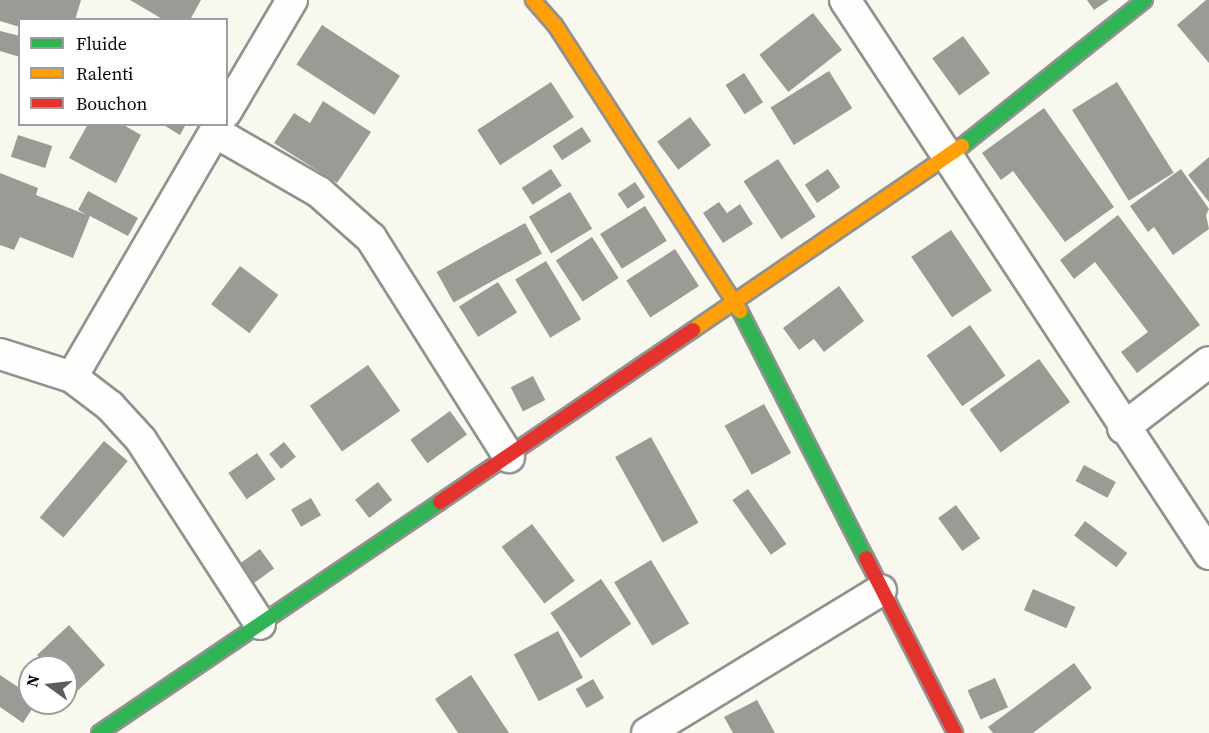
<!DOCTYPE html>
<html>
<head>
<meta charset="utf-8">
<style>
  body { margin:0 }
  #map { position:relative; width:1209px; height:733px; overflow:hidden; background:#f8f8ef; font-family:"Source Serif 4",serif }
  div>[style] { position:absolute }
  .building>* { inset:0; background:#9b9a95; transform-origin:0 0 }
  .roads { filter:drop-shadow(2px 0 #91918d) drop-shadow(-2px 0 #91918d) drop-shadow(0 2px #91918d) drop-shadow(0 -2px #91918d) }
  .street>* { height:30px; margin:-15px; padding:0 15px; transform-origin:15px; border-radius:15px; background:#fefefd }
  .fast>* { height:14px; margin:-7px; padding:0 7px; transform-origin:7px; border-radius:7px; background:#30b455 }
  .slow>* { height:14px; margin:-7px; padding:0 7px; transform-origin:7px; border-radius:7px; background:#ff9f0a }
  .jam>* { height:14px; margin:-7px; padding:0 7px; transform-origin:7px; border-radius:7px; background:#e5322d }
  span { translate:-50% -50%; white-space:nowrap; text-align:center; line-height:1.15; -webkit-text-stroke:6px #fff; paint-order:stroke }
  .legend { position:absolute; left:18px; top:18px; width:210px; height:108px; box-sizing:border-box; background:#fff; border:2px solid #9d9d9d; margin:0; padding:8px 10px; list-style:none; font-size:18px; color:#0a0a0a }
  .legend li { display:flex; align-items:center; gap:12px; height:30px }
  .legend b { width:30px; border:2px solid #9d9d9d }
  .north { position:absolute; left:18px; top:655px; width:60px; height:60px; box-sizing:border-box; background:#fff; border:2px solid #9d9d9d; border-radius:50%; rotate:285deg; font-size:16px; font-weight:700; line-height:24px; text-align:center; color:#0a0a0a }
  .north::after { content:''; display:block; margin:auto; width:21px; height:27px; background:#5d5d5a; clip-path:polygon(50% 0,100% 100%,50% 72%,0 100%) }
</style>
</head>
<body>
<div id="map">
  <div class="building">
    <div style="clip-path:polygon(0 0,81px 0,75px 20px,20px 20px,20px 27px,0 21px)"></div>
    <div style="clip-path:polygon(130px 0,201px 0,190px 20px,164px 20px)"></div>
    <div style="clip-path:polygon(1087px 0,1109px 0,1094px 10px)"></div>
    <div style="clip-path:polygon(1206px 0,1209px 0,1209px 63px,1177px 25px)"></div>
    <div style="left:813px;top:13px;width:47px;height:68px;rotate:52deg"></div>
    <div style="left:322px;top:25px;width:93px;height:47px;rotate:33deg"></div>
    <div style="clip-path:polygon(0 31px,20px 36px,20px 57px,0 51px)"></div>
    <div style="left:963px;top:36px;width:46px;height:38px;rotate:54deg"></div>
    <div style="left:829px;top:71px;width:44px;height:69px;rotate:58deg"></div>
    <div style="left:744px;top:73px;width:35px;height:22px;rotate:57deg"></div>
    <div style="left:551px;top:82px;width:42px;height:88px;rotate:57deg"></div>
    <div style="left:1117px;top:82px;width:107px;height:53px;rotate:58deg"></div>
    <div style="clip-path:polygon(323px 101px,371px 132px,337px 183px,274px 143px,294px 113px,310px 123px)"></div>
    <div style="clip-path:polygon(1044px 108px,1114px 207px,1065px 242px,1013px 171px,1001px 180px,982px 153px)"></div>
    <div style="left:690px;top:117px;width:35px;height:41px;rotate:53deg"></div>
    <div style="clip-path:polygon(88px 124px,122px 124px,141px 135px,116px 183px,69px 158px)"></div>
    <div style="clip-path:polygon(162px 124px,186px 124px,180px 135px)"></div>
    <div style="left:582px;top:127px;width:17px;height:35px;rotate:57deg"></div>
    <div style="left:18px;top:135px;width:36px;height:23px;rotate:18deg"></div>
    <div style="clip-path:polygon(1209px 157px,1209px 202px,1188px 175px)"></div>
    <div style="left:778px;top:159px;width:69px;height:41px;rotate:57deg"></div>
    <div style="left:551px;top:169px;width:20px;height:35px;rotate:57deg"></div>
    <div style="left:828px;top:169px;width:22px;height:28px;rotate:56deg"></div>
    <div style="clip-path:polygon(1181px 169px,1209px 209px,1206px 215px,1209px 229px,1173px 255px,1154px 227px,1148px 232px,1130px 206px)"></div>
    <div style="clip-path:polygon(0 173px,38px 188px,36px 195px,87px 215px,78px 210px,88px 191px,138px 218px,128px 236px,90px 216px,73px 258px,20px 237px,14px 250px,0 245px)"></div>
    <div style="left:635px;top:182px;width:18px;height:21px;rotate:56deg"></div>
    <div style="left:570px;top:192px;width:43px;height:48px;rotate:59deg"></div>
    <div style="clip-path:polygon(719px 202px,727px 213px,740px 204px,753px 224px,723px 243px,703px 213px)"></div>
    <div style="left:645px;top:206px;width:41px;height:53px;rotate:58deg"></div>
    <div style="clip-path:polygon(1118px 215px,1200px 325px,1137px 373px,1121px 352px,1148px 332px,1095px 262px,1074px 279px,1060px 260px)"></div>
    <div style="left:525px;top:223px;width:35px;height:101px;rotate:61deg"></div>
    <div style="left:951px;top:230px;width:73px;height:48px;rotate:56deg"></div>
    <div style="left:592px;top:237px;width:49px;height:43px;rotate:57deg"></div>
    <div style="left:675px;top:249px;width:44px;height:58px;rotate:57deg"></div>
    <div style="left:546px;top:261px;width:68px;height:36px;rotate:59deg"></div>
    <div style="left:240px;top:266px;width:48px;height:48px;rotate:37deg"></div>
    <div style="left:498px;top:282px;width:36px;height:46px;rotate:58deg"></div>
    <div style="clip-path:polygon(839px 286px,864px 321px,824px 352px,814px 339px,799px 350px,783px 328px)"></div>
    <div style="left:970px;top:325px;width:62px;height:53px;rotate:55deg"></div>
    <div style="left:1039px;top:359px;width:53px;height:86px;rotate:54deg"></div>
    <div style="left:368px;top:365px;width:56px;height:71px;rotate:55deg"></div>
    <div style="left:533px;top:376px;width:27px;height:25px;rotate:63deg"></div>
    <div style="left:764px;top:404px;width:56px;height:45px;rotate:61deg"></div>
    <div style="left:450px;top:411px;width:29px;height:49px;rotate:54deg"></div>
    <div style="left:651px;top:437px;width:98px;height:41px;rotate:61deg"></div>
    <div style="left:104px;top:441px;width:31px;height:100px;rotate:40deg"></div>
    <div style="left:284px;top:442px;width:19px;height:19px;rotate:51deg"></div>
    <div style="left:257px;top:453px;width:32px;height:35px;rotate:55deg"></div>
    <div style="left:1084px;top:465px;width:36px;height:18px;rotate:28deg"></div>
    <div style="left:378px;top:482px;width:23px;height:29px;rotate:52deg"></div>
    <div style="left:748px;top:489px;width:67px;height:19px;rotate:55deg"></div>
    <div style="left:311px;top:498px;width:20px;height:23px;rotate:60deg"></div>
    <div style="left:956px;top:505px;width:41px;height:22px;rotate:54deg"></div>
    <div style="left:1085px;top:521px;width:53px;height:18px;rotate:37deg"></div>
    <div style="left:532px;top:524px;width:71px;height:38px;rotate:53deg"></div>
    <div style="left:260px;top:549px;width:24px;height:25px;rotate:54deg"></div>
    <div style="left:651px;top:560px;width:74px;height:43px;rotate:59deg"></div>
    <div style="left:601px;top:579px;width:54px;height:61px;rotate:56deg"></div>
    <div style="left:1033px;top:589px;width:46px;height:23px;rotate:23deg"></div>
    <div style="clip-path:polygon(69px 625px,105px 665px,73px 695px,66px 687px,66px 667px,47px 667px,37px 655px)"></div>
    <div style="left:558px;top:631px;width:53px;height:50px;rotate:62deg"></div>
    <div style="clip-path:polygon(1074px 663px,1092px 688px,1033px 733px,993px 733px,988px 727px)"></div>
    <div style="clip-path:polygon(0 675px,30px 695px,30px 703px,36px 703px,23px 723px,0 707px)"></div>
    <div style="clip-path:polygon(471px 675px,509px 733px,458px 733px,435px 699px)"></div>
    <div style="left:995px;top:678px;width:32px;height:30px;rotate:66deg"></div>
    <div style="left:593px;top:679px;width:22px;height:20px;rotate:60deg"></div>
    <div style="clip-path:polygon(757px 700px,775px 733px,733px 733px,724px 717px)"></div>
  </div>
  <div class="roads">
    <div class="street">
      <div style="left:845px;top:0;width:663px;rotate:56.69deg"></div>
      <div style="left:226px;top:112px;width:130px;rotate:-59.5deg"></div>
      <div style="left:215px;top:132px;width:120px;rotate:30deg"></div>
      <div style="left:319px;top:192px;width:69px;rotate:41.5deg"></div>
      <div style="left:371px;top:238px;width:259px;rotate:57.8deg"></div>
      <div style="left:0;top:354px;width:76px;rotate:17.7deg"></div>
      <div style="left:72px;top:377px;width:48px;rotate:37.3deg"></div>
      <div style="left:110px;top:406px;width:46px;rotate:47.6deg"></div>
      <div style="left:141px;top:440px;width:219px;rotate:57.1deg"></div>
      <div style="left:72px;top:377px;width:293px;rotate:-59.8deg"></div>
      <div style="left:1123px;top:428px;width:108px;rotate:-37.5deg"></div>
      <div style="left:647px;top:733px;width:274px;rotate:-31.4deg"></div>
    </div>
    <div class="fast">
      <div style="left:962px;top:146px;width:234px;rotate:-38.6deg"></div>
      <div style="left:740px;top:311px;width:277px;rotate:63deg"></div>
      <div style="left:99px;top:733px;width:412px;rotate:-34.1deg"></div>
    </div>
    <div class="slow">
      <div style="left:533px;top:0;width:33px;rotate:49deg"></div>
      <div style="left:555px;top:25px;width:341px;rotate:57.1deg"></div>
      <div style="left:693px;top:330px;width:326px;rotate:-34.4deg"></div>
    </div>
    <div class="jam">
      <div style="left:440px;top:502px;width:306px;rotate:-34.2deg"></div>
      <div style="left:866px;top:558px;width:196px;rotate:63deg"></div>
    </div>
  </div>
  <ul class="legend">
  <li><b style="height:8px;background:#30b455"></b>Fluide</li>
  <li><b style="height:8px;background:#ff9f0a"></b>Ralenti</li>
  <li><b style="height:8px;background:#e5322d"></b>Bouchon</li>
  </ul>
  <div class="north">N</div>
</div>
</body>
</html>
